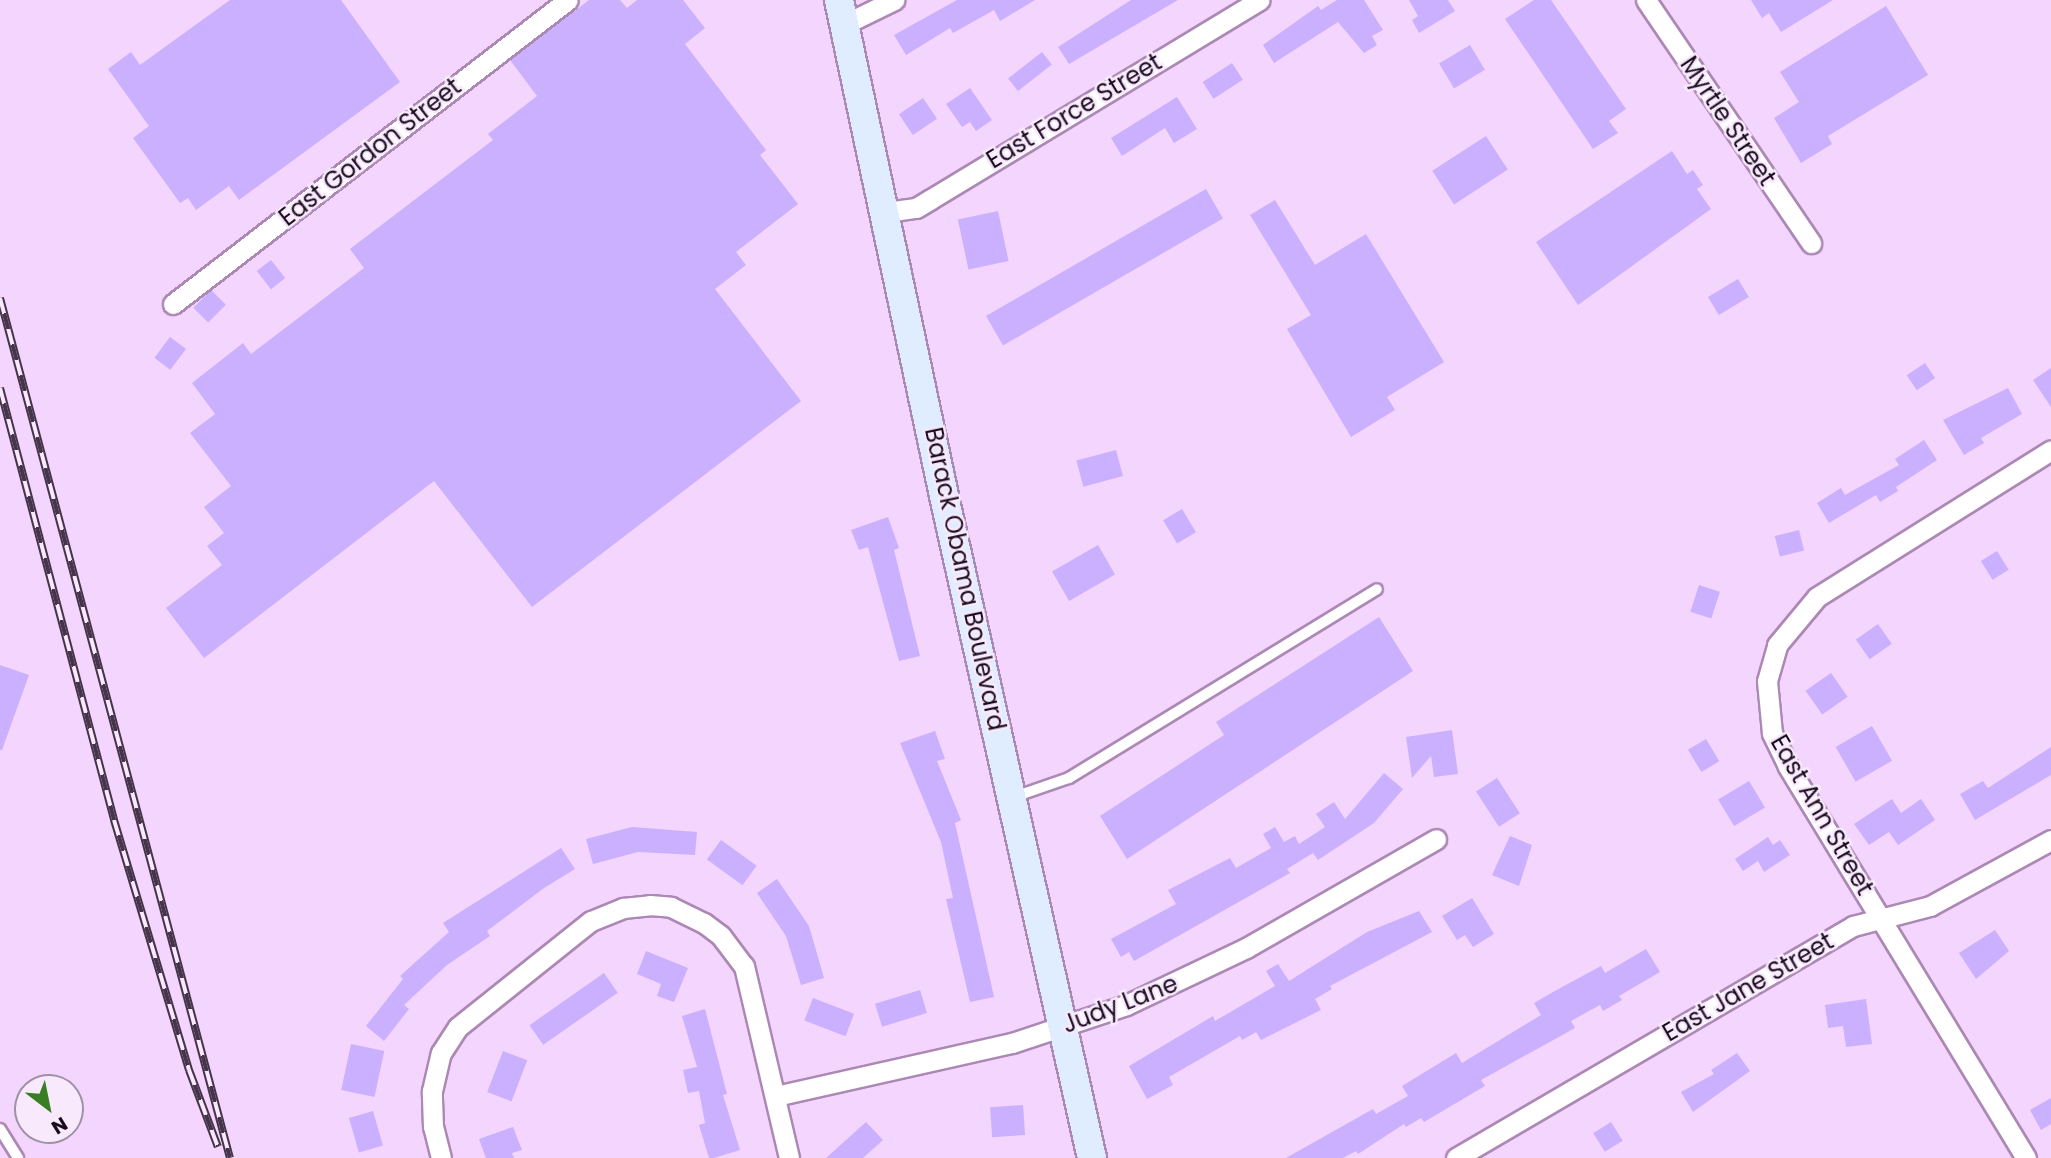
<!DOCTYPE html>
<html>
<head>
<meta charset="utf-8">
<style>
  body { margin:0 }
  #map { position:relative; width:2051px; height:1158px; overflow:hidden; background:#f4d5fd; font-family:Poppins,sans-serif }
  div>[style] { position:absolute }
  .building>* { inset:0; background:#cab0ff; transform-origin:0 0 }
  .roads { filter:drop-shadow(2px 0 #ac88b5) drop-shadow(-2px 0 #ac88b5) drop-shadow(0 2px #ac88b5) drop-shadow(0 -2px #ac88b5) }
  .service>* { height:10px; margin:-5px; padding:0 5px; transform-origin:5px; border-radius:5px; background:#fff }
  .minor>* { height:19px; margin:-9.5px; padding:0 9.5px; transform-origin:9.5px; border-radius:9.5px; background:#fff }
  .secondary>* { height:28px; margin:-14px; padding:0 14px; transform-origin:14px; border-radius:14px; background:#e0ecff }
  .rail>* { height:8px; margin-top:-4px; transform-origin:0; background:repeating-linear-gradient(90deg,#f8e9fd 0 16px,#45344a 0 32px); box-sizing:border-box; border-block:2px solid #45344a }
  span { translate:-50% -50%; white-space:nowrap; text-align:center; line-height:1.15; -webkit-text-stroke:5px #f8e9fd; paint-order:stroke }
  .street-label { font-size:24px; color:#1a0d1e }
  .north { position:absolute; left:14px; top:1074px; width:70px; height:70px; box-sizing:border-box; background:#f8e9fd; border:2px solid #9f91a4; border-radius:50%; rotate:148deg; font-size:19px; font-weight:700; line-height:28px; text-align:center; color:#1a0d1e }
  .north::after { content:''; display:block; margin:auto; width:24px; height:32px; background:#397e22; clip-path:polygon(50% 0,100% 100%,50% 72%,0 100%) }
</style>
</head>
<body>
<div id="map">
  <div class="building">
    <div style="clip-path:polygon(230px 0,341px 0,400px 82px,239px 200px,229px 186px,196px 210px,188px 198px,180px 203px,133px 138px,149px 126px,108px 69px,131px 52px,140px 65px)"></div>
    <div style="clip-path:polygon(589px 0,620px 0,627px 8px,637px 0,683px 0,705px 28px,685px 44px,766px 150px,760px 155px,798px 204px,736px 252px,746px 265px,715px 289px,801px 401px,532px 607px,434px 481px,204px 658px,166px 608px,222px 565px,207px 546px,224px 533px,204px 507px,231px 486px,190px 433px,215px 414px,192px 383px,243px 343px,251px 354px,364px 268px,350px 249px,493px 140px,488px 134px,537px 96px,510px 60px)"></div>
    <div style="clip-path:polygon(957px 0,1035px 0,1000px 21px,994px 10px,953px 33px,950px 28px,906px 55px,894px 35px)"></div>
    <div style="clip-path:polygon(1131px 0,1178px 0,1069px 64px,1058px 47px)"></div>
    <div style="clip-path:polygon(1337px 0,1364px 0,1383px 30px,1372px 36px,1377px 45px,1364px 53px,1338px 22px,1274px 63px,1263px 45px,1318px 6px,1321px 10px)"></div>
    <div style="clip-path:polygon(1409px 0,1448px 0,1455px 11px,1419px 33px,1412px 20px,1418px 16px)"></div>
    <div style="clip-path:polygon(1534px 0,1551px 0,1626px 109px,1609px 121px,1618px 133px,1593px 149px,1505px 19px)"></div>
    <div style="clip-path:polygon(1751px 0,1833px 0,1781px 32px,1769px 13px,1762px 18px)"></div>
    <div style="clip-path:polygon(1886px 6px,1928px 75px,1828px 136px,1832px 144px,1801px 163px,1774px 118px,1799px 102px,1780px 72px)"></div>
    <div style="left:1470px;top:45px;width:29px;height:36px;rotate:59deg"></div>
    <div style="left:1042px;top:52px;width:16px;height:43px;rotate:52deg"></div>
    <div style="left:1232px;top:63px;width:20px;height:35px;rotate:57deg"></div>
    <div style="clip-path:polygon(970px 88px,992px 120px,976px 131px,970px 122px,962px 127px,946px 104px)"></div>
    <div style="clip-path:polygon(1177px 97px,1197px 129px,1174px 143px,1165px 128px,1122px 156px,1111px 138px)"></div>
    <div style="left:923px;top:98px;width:25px;height:29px;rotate:56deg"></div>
    <div style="left:1486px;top:136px;width:40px;height:64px;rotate:57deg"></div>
    <div style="clip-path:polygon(1672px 151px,1687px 174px,1693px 170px,1703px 185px,1697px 189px,1711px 209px,1578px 305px,1536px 242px)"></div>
    <div style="left:1206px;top:189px;width:34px;height:254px;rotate:60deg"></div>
    <div style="clip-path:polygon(1275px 200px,1315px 265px,1366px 234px,1444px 362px,1387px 397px,1395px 410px,1351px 437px,1287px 329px,1311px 315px,1250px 215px)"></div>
    <div style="left:998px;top:211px;width:51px;height:41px;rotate:78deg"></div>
    <div style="left:271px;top:260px;width:23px;height:18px;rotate:52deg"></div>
    <div style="left:1738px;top:279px;width:21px;height:35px;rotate:59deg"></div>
    <div style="left:211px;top:290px;width:21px;height:25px;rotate:45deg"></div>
    <div style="left:170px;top:337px;width:20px;height:26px;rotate:37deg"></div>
    <div style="left:1925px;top:363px;width:18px;height:22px;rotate:56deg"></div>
    <div style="clip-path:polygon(2051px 368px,2051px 407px,2033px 380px)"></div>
    <div style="clip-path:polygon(2008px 388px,2022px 414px,1981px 438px,1984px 443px,1964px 455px,1943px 420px)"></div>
    <div style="clip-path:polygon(1924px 440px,1937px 460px,1896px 487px,1898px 491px,1880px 502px,1876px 495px,1829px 523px,1817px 503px,1841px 488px,1845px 495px,1899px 465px,1895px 459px)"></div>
    <div style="left:1116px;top:450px;width:27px;height:41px;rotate:75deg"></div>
    <div style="left:1182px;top:509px;width:27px;height:22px;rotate:59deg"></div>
    <div style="clip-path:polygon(888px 517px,899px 548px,894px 550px,920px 656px,899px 661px,868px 547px,859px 550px,851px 530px)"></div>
    <div style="left:1799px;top:530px;width:21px;height:25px;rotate:76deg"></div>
    <div style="left:1098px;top:545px;width:34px;height:53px;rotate:60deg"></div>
    <div style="left:1997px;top:551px;width:22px;height:19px;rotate:58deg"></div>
    <div style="left:1699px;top:585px;width:22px;height:28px;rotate:18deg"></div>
    <div style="clip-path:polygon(1379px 617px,1413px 671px,1127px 859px,1100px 816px,1224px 735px,1216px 722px)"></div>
    <div style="left:1878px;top:624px;width:24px;height:27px;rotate:55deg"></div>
    <div style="clip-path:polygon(0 665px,29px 675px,2px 750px,0 750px)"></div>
    <div style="left:1831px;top:673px;width:29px;height:31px;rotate:55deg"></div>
    <div style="left:1872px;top:726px;width:40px;height:42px;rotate:60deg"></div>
    <div style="clip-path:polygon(1452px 730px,1458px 774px,1434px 777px,1431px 756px,1412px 778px,1406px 737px)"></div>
    <div style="clip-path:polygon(935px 731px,945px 759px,937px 761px,961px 820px,955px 823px,994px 997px,970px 1002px,946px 899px,953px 898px,941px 842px,900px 743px)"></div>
    <div style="left:1706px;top:739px;width:26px;height:21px;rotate:59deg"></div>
    <div style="clip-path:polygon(2051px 747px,2051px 775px,1975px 820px,1960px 794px,1983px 781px,1988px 788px)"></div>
    <div style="clip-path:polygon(1384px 773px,1403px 789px,1374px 823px,1318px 860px,1313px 853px,1287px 869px,1290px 873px,1134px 961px,1129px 952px,1121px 957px,1111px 939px,1176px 904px,1168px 890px,1230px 858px,1236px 868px,1271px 848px,1263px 834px,1275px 827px,1284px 842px,1295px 836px,1299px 844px,1325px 827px,1316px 814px,1334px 802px,1345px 819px)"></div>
    <div style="left:1497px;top:778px;width:42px;height:25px;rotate:57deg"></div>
    <div style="left:1749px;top:781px;width:31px;height:36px;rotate:59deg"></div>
    <div style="clip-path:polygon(1892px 799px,1901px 813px,1921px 799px,1935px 820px,1898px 845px,1889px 832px,1869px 845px,1854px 824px)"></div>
    <div style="clip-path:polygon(632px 827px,697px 832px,695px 855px,638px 852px,593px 864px,586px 839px)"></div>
    <div style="clip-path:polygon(1510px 836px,1532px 845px,1519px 886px,1492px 875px)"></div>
    <div style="clip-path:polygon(1768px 837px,1773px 845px,1780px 840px,1790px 855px,1764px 872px,1758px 861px,1743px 871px,1735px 859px)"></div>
    <div style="left:721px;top:840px;width:44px;height:24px;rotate:36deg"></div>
    <div style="clip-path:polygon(561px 848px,575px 869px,544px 888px,487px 931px,490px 936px,447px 965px,404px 1005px,409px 1009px,384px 1041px,366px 1026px,403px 979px,400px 976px,449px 932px,443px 923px)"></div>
    <div style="clip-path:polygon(777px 879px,809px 926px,824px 978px,801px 985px,786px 936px,757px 893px)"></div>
    <div style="clip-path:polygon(1472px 898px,1494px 934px,1473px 947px,1465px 935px,1457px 940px,1442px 916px)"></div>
    <div style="clip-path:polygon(1419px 911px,1432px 932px,1330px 986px,1332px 989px,1315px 999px,1321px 1010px,1261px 1040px,1256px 1032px,1242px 1040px,1240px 1036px,1169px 1077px,1173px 1085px,1147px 1099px,1129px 1066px,1213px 1016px,1215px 1021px,1275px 986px,1266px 971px,1278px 964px,1289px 981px,1367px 932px)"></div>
    <div style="clip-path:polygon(1995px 930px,2009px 951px,1976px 979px,1959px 953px)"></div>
    <div style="clip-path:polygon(1646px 949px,1660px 972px,1619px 996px,1622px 1000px,1603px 1011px,1600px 1005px,1571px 1021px,1575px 1028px,1481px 1080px,1485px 1086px,1424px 1122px,1421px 1118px,1406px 1127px,1404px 1124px,1358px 1154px,1356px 1151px,1343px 1158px,1286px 1158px,1373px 1109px,1376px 1114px,1408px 1096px,1402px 1086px,1456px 1053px,1462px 1063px,1541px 1015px,1534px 1003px,1553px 992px,1601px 966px,1605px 973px)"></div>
    <div style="clip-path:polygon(646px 951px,688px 968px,674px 1002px,657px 996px,661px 984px,637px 974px)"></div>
    <div style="left:604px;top:973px;width:24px;height:91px;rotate:55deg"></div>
    <div style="left:920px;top:990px;width:24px;height:47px;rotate:73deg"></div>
    <div style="left:813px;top:998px;width:44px;height:24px;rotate:21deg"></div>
    <div style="clip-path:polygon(1866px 999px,1872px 1044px,1846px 1047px,1843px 1026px,1828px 1028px,1825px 1005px)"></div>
    <div style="clip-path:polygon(705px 1009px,727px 1094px,723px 1095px,740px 1150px,714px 1158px,709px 1158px,699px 1125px,705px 1123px,699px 1091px,688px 1093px,683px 1070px,697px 1067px,682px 1016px)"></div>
    <div style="left:351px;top:1044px;width:34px;height:47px;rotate:12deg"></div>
    <div style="left:503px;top:1051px;width:26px;height:44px;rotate:21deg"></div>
    <div style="clip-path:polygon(1737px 1053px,1750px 1071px,1693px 1112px,1681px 1092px,1714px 1074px,1711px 1070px)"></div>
    <div style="clip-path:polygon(2051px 1098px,2051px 1124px,2041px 1130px,2030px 1110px)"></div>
    <div style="left:1023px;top:1105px;width:30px;height:33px;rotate:86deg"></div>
    <div style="left:373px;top:1111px;width:36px;height:25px;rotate:74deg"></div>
    <div style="clip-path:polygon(866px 1122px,883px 1140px,863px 1158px,826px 1158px)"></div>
    <div style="left:1611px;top:1122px;width:22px;height:21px;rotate:58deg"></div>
    <div style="clip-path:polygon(513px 1127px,522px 1150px,512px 1153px,514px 1158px,486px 1158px,479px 1139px)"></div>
  </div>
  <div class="roads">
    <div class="service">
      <div style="left:1014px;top:797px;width:58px;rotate:-19.1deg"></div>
      <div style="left:1069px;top:778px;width:361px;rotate:-31.5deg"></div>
      <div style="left:0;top:1129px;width:34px;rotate:58deg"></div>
    </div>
    <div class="minor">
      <div style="left:1646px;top:0;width:294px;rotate:55.8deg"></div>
      <div style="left:845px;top:24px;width:55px;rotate:-26.1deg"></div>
      <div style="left:886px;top:212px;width:30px;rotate:-8deg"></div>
      <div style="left:916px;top:208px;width:17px;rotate:-31deg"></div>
      <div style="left:931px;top:199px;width:384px;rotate:-31.2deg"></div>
      <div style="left:173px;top:304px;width:498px;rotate:-37.6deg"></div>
      <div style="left:776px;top:1096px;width:242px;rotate:-12.7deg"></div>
      <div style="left:1012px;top:1043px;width:120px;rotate:-18.4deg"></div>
      <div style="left:1126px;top:1005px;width:133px;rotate:-25.4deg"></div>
      <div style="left:1246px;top:948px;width:219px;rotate:-29.8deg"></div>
      <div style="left:441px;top:1158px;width:32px;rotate:-104deg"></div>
      <div style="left:433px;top:1127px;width:36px;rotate:-92deg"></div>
      <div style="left:432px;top:1091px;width:39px;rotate:-77deg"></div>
      <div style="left:441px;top:1053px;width:31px;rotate:-57deg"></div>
      <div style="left:458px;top:1027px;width:170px;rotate:-38.6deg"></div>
      <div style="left:591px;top:921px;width:35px;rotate:-22deg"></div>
      <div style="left:623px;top:908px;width:27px;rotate:-6deg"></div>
      <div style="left:650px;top:905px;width:21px;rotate:5deg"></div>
      <div style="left:671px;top:907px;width:37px;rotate:26deg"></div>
      <div style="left:704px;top:923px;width:21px;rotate:37deg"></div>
      <div style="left:721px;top:936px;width:38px;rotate:53deg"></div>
      <div style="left:744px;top:966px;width:197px;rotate:76.8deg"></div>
      <div style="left:1456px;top:1158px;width:460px;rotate:-30.3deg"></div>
      <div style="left:1853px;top:926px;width:80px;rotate:-14.6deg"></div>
      <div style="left:1930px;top:906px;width:138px;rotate:-28.6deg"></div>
      <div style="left:2026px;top:1158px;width:459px;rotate:-121.3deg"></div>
      <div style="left:1788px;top:766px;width:37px;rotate:-116deg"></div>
      <div style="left:1772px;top:733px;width:52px;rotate:-95.5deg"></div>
      <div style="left:1767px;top:681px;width:37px;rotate:-74deg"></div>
      <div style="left:1777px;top:645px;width:62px;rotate:-50.2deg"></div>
      <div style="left:1817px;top:597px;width:276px;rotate:-32.1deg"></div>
    </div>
    <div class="secondary">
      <div style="left:839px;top:0;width:516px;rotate:78.04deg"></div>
      <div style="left:946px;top:505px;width:669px;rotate:77.4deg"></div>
    </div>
  </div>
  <div class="rail">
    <div style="left:0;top:298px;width:890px;rotate:75.03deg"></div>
    <div style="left:0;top:388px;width:447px;rotate:75.2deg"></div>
    <div style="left:114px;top:820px;width:261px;rotate:73.3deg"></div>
    <div style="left:189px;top:1070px;width:82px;rotate:69.4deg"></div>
  </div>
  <div class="street-label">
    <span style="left:1074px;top:111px;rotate:-31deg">East Force Street</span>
    <span style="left:1728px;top:121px;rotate:56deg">Myrtle Street</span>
    <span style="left:370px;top:152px;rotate:-38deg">East Gordon Street</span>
    <span style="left:965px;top:579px;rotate:78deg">Barack Obama Boulevard</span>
    <span style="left:1822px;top:815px;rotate:60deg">East Ann Street</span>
    <span style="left:1748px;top:987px;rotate:-30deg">East Jane Street</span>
    <span style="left:1120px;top:1004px;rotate:-21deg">Judy Lane</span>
  </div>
  <div class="north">N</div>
</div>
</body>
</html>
